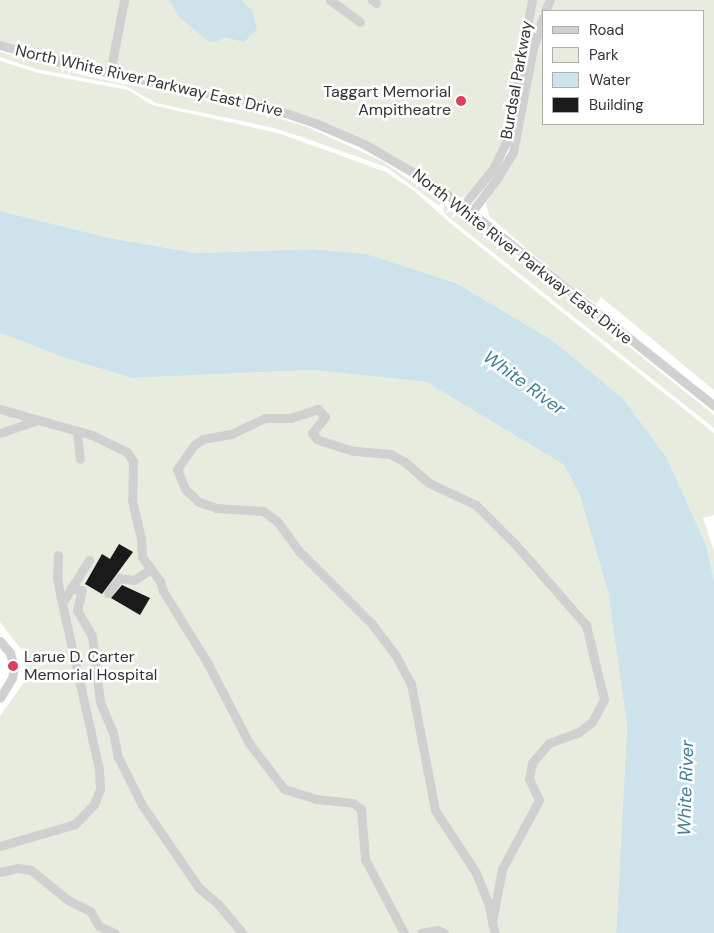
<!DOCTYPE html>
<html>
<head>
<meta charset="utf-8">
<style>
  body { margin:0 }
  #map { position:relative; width:714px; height:933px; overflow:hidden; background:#fff; font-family:"DM Sans",sans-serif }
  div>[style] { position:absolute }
  .green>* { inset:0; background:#e7ecdf }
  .water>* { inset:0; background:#cde3eb }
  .building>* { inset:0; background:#1a1a1a }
  .minor>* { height:9px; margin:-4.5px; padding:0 4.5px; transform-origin:4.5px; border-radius:4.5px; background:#d0d0d0 }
  .dots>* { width:14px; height:14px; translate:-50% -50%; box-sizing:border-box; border:2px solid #fff; border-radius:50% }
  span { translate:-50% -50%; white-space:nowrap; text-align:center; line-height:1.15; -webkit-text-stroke:5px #fff; paint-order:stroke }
  .street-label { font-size:16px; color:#333 }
  .poi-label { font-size:16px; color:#333 }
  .right { translate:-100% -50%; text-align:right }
  .left { translate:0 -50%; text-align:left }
  .water-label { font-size:18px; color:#417e95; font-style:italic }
  .legend { position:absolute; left:542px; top:10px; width:162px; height:115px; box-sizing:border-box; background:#fff; border:1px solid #adadad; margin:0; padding:6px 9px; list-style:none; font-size:15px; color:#333 }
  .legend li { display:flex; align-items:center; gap:10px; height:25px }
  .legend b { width:25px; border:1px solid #adadad }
</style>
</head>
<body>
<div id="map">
  <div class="green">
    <div style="clip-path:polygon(0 0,551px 0,543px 11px,543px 124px,703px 124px,703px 11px,549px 11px,554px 0,714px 0,714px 390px,601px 297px,596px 304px,565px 282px,489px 216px,486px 203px,508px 166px,531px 70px,509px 147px,467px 202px,323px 126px,237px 99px,0 45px)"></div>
    <div style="clip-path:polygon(0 52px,86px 76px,244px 108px,305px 126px,382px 161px,443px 203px,438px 205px,386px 167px,305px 138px,270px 127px,156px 103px,126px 86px,36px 69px,0 57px)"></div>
    <div style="clip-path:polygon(0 61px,38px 73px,128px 90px,152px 105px,278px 133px,386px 172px,413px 190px,450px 223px,714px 433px,714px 515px,703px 518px,714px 551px,714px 580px,706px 545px,667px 458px,552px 340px,456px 283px,367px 254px,314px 249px,196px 253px,110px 238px,0 211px)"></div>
    <div style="clip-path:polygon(444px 205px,541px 276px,714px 415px,714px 428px,447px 216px,443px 210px)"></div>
    <div style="clip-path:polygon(0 333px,65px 358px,132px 378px,313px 370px,426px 382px,564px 465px,580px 496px,608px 592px,627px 726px,616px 933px,0 933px,0 716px,27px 678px,25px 654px,0 622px)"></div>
  </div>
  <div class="water">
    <div style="clip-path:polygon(169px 0,242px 0,253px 12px,257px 29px,244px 42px,224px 37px,216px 42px,208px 41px,180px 18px)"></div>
    <div style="clip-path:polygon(0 211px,110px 238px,196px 253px,314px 249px,367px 254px,456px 283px,552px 340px,623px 399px,667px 458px,706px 545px,714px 580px,714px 933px,616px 933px,627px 726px,608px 592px,580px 496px,564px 465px,426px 382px,313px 370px,132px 378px,65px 358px,0 333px)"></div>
  </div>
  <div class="building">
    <div style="clip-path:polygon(119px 544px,133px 552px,102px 594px,85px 584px,102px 554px,110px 559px)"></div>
    <div style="clip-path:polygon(122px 585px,150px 598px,140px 615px,111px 598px)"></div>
  </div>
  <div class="minor">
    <div style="left:330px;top:0;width:37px;rotate:36deg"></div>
    <div style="left:372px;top:0;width:5px;rotate:37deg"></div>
    <div style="left:545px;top:11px;width:12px;rotate:-66deg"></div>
    <div style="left:0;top:45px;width:59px;rotate:16.6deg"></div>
    <div style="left:57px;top:62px;width:206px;rotate:11.7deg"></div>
    <div style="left:259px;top:104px;width:59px;rotate:18.7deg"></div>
    <div style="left:315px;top:123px;width:53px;rotate:23.2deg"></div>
    <div style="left:364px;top:144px;width:68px;rotate:30deg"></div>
    <div style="left:423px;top:178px;width:49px;rotate:35deg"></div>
    <div style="left:463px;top:206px;width:321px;rotate:38.5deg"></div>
    <div style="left:110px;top:73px;width:74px;rotate:-79.1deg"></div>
    <div style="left:463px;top:206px;width:48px;rotate:-51deg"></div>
    <div style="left:493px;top:169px;width:30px;rotate:-64deg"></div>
    <div style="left:506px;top:142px;width:144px;rotate:-79.6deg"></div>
    <div style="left:471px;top:213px;width:45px;rotate:-53.1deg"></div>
    <div style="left:498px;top:177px;width:29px;rotate:-59deg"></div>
    <div style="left:513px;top:152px;width:106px;rotate:-79.1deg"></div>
    <div style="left:533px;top:48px;width:32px;rotate:-72deg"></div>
    <div style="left:0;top:409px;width:96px;rotate:15.8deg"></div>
    <div style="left:92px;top:435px;width:39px;rotate:26deg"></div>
    <div style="left:127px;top:452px;width:11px;rotate:56deg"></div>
    <div style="left:133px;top:461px;width:39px;rotate:91deg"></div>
    <div style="left:132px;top:500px;width:39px;rotate:77deg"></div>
    <div style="left:141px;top:538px;width:19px;rotate:87deg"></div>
    <div style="left:142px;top:557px;width:30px;rotate:53deg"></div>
    <div style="left:160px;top:581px;width:10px;rotate:73deg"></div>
    <div style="left:163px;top:591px;width:86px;rotate:58.3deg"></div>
    <div style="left:208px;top:664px;width:89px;rotate:62.6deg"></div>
    <div style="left:249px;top:743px;width:58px;rotate:52.7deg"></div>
    <div style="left:284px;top:789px;width:34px;rotate:17deg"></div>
    <div style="left:316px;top:799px;width:37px;rotate:6deg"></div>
    <div style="left:353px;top:803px;width:10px;rotate:37deg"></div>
    <div style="left:361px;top:809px;width:50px;rotate:85.4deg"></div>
    <div style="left:365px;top:859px;width:84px;rotate:62.2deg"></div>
    <div style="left:77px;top:432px;width:27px;rotate:84deg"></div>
    <div style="left:0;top:433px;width:39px;rotate:-19deg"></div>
    <div style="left:58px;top:555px;width:23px;rotate:92deg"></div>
    <div style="left:57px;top:578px;width:25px;rotate:79deg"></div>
    <div style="left:70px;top:589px;width:12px;rotate:5deg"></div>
    <div style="left:82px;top:590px;width:21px;rotate:104deg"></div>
    <div style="left:77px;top:610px;width:30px;rotate:60deg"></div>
    <div style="left:92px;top:636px;width:66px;rotate:83.1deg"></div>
    <div style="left:100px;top:702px;width:33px;rotate:67deg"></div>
    <div style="left:113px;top:732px;width:25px;rotate:79deg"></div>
    <div style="left:118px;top:757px;width:54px;rotate:63.4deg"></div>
    <div style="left:142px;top:805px;width:101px;rotate:55.5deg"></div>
    <div style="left:199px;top:888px;width:25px;rotate:40deg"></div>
    <div style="left:218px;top:904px;width:38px;rotate:50deg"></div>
    <div style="left:108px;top:593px;width:19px;rotate:-54deg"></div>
    <div style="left:119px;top:578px;width:15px;rotate:8deg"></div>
    <div style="left:134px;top:580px;width:20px;rotate:-33deg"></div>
    <div style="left:0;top:641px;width:16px;rotate:50deg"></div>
    <div style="left:10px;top:653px;width:15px;rotate:74deg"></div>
    <div style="left:14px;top:667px;width:11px;rotate:100deg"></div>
    <div style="left:12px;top:678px;width:23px;rotate:121deg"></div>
    <div style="left:0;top:846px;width:78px;rotate:-16.3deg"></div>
    <div style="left:75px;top:824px;width:28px;rotate:-46deg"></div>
    <div style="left:94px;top:804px;width:16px;rotate:-68deg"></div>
    <div style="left:100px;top:789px;width:20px;rotate:-93deg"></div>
    <div style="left:99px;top:769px;width:170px;rotate:-102.6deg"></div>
    <div style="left:62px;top:603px;width:51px;rotate:-57.9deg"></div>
    <div style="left:0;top:872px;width:18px;rotate:-13deg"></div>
    <div style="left:18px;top:868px;width:13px;rotate:9deg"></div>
    <div style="left:31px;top:870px;width:48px;rotate:39deg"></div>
    <div style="left:68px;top:900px;width:25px;rotate:27deg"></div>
    <div style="left:90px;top:911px;width:17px;rotate:59deg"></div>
    <div style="left:99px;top:926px;width:17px;rotate:24deg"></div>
    <div style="left:492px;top:922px;width:54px;rotate:-79.3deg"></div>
    <div style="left:502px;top:869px;width:78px;rotate:-61.8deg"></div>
    <div style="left:539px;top:800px;width:23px;rotate:-115deg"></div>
    <div style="left:529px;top:779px;width:16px;rotate:-79deg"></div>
    <div style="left:532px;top:763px;width:26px;rotate:-50deg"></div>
    <div style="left:549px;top:743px;width:32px;rotate:-20deg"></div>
    <div style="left:579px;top:732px;width:16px;rotate:-38deg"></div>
    <div style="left:592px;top:722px;width:26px;rotate:-62deg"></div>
    <div style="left:604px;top:699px;width:76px;rotate:-103.7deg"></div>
    <div style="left:586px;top:625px;width:106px;rotate:-131.2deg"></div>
    <div style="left:516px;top:545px;width:57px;rotate:-135deg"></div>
    <div style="left:476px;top:505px;width:52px;rotate:-154.9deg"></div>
    <div style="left:429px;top:483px;width:32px;rotate:-139deg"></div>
    <div style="left:405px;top:462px;width:17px;rotate:-152deg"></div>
    <div style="left:390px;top:454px;width:37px;rotate:-175deg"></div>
    <div style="left:353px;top:451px;width:38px;rotate:-162deg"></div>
    <div style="left:317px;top:439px;width:8px;rotate:-130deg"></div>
    <div style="left:312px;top:433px;width:21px;rotate:-51deg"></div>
    <div style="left:325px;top:417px;width:11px;rotate:-131deg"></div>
    <div style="left:318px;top:409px;width:28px;rotate:162deg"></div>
    <div style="left:291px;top:418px;width:26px;rotate:180deg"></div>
    <div style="left:265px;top:418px;width:38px;rotate:155deg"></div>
    <div style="left:231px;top:434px;width:28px;rotate:170deg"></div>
    <div style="left:203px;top:439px;width:11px;rotate:146deg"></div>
    <div style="left:194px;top:445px;width:29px;rotate:125deg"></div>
    <div style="left:177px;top:469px;width:22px;rotate:68deg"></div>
    <div style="left:185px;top:489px;width:19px;rotate:43deg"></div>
    <div style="left:199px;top:502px;width:18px;rotate:19deg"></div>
    <div style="left:216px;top:508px;width:47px;rotate:3.7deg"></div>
    <div style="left:263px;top:511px;width:17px;rotate:36deg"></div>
    <div style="left:277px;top:521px;width:37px;rotate:54deg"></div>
    <div style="left:299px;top:551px;width:103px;rotate:45deg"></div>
    <div style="left:372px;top:624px;width:40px;rotate:53deg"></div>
    <div style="left:396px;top:656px;width:32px;rotate:62deg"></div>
    <div style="left:411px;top:684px;width:128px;rotate:79.2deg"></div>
    <div style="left:435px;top:810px;width:75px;rotate:56.9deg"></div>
    <div style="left:476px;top:873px;width:35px;rotate:68deg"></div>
    <div style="left:489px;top:906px;width:16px;rotate:79deg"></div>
    <div style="left:492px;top:922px;width:11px;rotate:75deg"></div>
    <div style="left:421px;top:933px;width:16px;rotate:-11deg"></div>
    <div style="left:437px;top:930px;width:8px;rotate:23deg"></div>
  </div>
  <div class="dots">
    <div style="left:461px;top:101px;background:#e13d5d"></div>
    <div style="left:13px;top:666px;background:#e13d5d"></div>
  </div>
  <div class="street-label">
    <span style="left:517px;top:80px;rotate:-80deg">Burdsal Parkway</span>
    <span style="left:149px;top:81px;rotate:13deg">North White River Parkway East Drive</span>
    <span style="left:522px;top:257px;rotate:38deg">North White River Parkway East Drive</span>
  </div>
  <div class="poi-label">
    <span class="right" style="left:451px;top:101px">Taggart Memorial<br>Ampitheatre</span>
    <span class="left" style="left:24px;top:666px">Larue D. Carter<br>Memorial Hospital</span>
  </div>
  <div class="water-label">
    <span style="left:524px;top:383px;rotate:36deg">White River</span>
    <span style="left:686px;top:788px;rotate:-88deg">White River</span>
  </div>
  <ul class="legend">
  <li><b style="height:6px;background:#d0d0d0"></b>Road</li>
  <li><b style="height:14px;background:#e7ecdf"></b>Park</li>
  <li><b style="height:14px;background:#cde3eb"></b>Water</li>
  <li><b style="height:14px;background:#1a1a1a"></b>Building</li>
  </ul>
</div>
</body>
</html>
